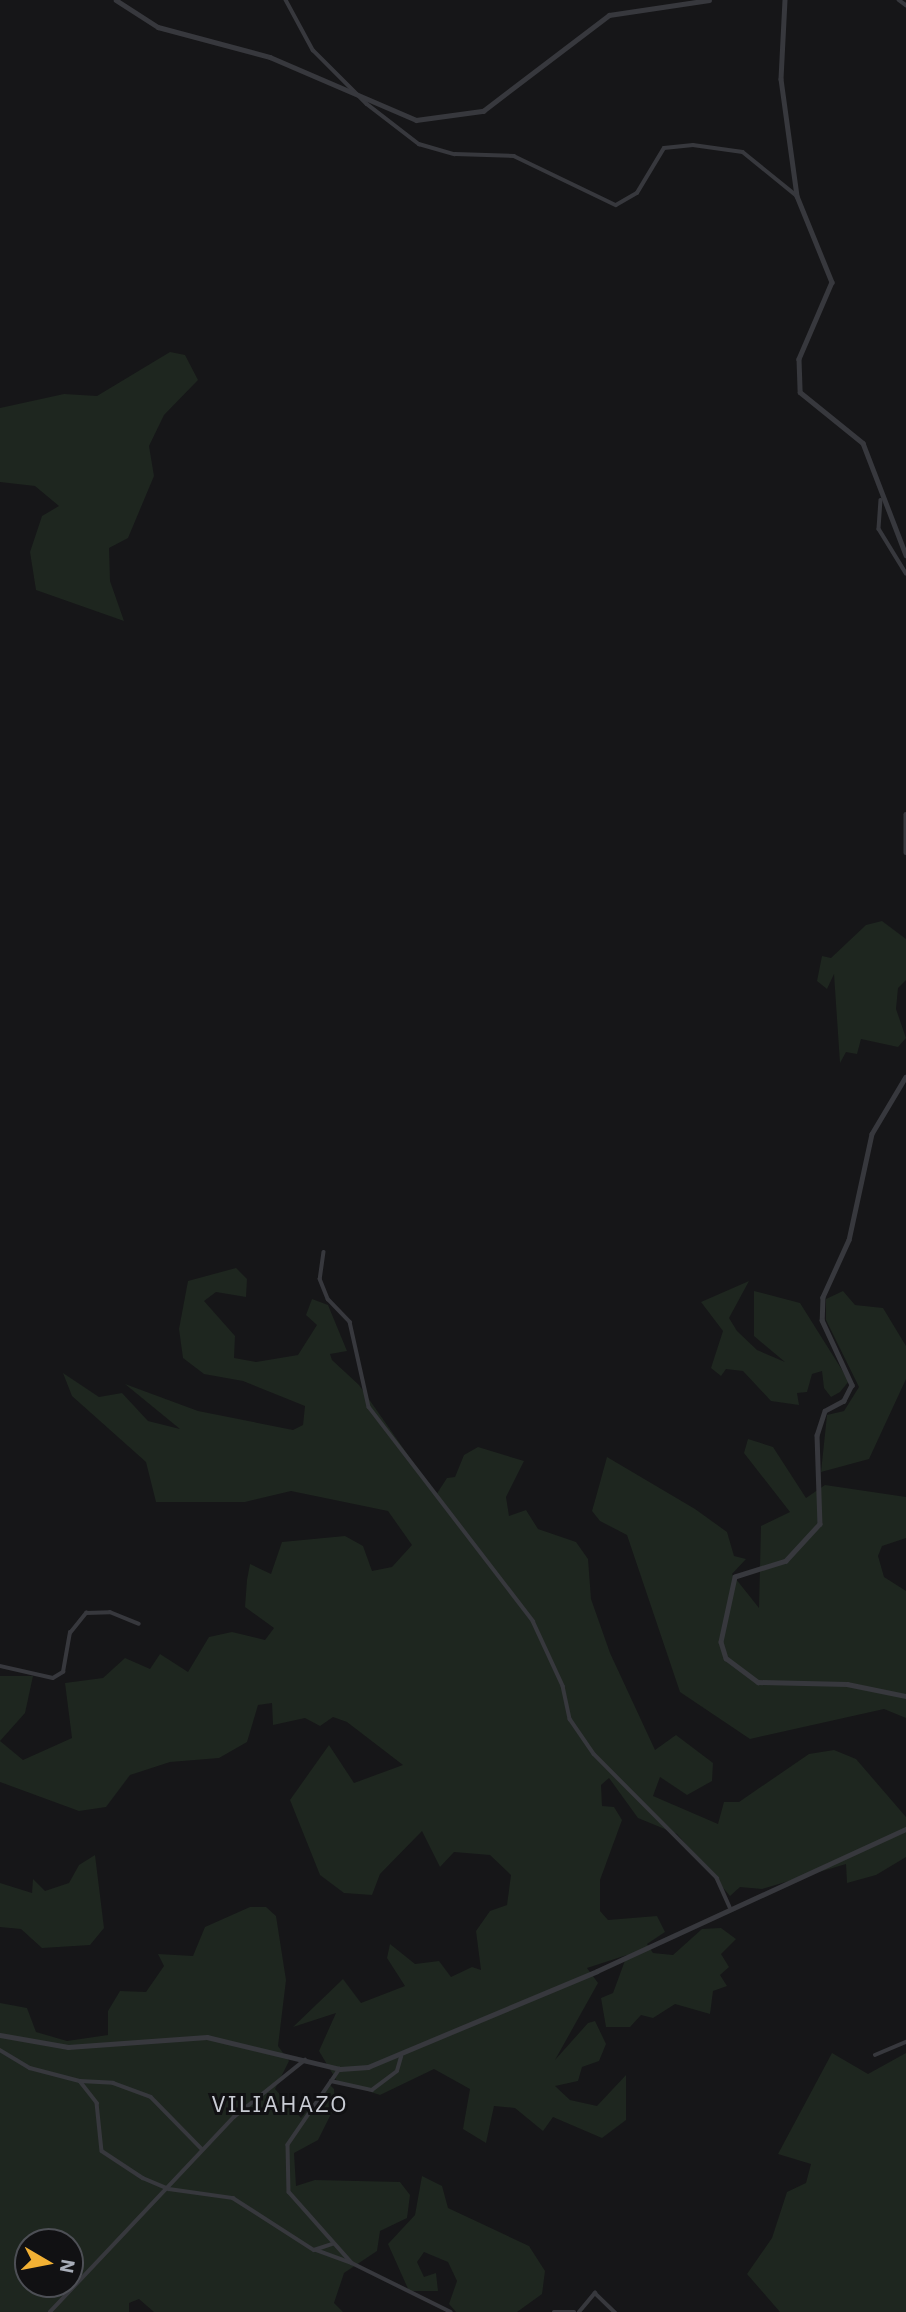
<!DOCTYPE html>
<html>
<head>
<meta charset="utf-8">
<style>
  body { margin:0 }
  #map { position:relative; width:906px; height:2312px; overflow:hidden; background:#161618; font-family:"IBM Plex Sans",sans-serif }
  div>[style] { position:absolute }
  .green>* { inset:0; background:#1e261f }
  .minor>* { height:3.5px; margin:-1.75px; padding:0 1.75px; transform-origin:1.75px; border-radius:1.75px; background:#37383d }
  .tertiary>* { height:4.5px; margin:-2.25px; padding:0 2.25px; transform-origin:2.25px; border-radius:2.25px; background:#37383d }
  span { translate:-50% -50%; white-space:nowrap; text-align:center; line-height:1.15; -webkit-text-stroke:6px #111113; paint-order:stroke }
  .quarter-label { font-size:23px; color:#c9ccd4; letter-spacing:2px }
  .north { position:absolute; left:14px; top:2228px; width:70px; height:70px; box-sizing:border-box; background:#111113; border:2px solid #4d4f55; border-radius:50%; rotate:100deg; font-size:19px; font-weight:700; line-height:28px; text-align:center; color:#a8adb8 }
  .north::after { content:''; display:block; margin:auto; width:24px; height:32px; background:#f2b134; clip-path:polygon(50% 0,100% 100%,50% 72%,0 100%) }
</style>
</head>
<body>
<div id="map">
  <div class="green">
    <div style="clip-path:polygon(170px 352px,185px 355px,198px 380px,164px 415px,149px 446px,154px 476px,128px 538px,109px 548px,110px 581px,124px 621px,36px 590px,30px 552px,42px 516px,59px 506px,35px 486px,0 482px,0 408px,64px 394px,97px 396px)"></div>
    <div style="clip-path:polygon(882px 921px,906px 939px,906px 980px,898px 988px,896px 1009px,906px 1038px,898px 1047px,861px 1039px,857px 1054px,846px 1052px,840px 1063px,834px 974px,827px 989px,817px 981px,822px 956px,831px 958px,866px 925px)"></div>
    <div style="clip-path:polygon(236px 1268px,247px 1279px,246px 1297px,216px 1292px,204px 1301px,235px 1336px,234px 1358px,256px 1362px,298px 1355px,317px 1325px,306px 1315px,312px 1299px,328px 1305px,347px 1351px,330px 1354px,332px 1360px,359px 1385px,436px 1495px,447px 1478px,455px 1477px,464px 1455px,478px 1447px,524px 1461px,506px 1497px,509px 1516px,526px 1510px,538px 1529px,576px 1542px,588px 1559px,591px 1599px,610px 1653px,655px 1750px,676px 1735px,713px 1763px,712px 1781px,687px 1795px,660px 1777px,653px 1796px,718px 1824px,724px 1802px,739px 1802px,809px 1754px,834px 1750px,856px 1759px,906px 1817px,906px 1857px,876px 1875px,847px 1883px,846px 1864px,762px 1889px,740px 1887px,730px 1896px,677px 1834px,638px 1818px,609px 1778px,601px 1785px,602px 1806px,614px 1807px,622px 1820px,600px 1880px,600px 1911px,608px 1920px,657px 1916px,665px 1932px,647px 1944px,653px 1953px,673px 1955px,702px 1929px,721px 1928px,736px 1939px,721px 1954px,729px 1967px,720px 1975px,727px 1986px,713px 1991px,710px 2014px,675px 2004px,653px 2018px,641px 2015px,630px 2027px,606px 2027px,601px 1998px,613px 1993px,627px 1955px,587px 1968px,598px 1983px,555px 2060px,588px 2023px,595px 2021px,606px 2044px,599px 2061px,582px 2067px,578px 2081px,555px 2086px,570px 2100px,597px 2106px,626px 2075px,626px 2120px,602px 2138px,553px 2117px,543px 2131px,515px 2108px,494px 2106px,486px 2143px,463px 2129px,470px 2089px,434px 2069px,380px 2095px,337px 2081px,319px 2051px,336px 2013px,293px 2027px,343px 1979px,361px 2003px,405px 1986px,387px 1958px,390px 1944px,415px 1964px,439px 1961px,451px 1977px,472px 1967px,481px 1970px,476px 1931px,490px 1911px,507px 1905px,511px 1875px,490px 1855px,454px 1852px,440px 1867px,422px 1831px,380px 1874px,372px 1895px,344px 1893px,320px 1875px,290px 1800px,329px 1745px,354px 1783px,403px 1765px,347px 1722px,333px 1717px,320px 1726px,305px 1718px,273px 1725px,272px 1703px,258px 1705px,247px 1742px,219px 1758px,170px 1762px,130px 1775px,106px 1807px,79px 1811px,0 1782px,0 1741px,23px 1760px,72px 1738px,65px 1683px,103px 1678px,125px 1658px,150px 1669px,160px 1654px,188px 1672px,209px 1637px,232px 1632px,265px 1640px,274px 1628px,245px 1607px,247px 1580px,250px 1564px,271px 1574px,282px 1542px,345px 1536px,363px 1546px,372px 1571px,392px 1567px,412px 1545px,388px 1511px,291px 1491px,245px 1502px,156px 1502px,146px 1462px,72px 1396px,63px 1373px,99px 1397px,122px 1393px,148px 1421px,180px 1429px,125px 1384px,198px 1411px,293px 1430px,303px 1425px,305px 1406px,243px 1381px,204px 1374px,183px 1358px,179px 1329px,188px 1281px)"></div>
    <div style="clip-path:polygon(749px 1281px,729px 1318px,737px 1331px,757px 1350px,785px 1362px,754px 1336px,754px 1291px,800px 1303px,849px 1381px,840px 1392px,831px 1397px,824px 1388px,822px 1371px,812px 1374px,807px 1392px,797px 1393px,799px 1405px,771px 1401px,743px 1371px,726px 1369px,721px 1376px,711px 1368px,723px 1331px,701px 1302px)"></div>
    <div style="clip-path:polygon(843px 1291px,855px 1305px,883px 1308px,906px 1346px,906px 1379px,869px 1459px,821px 1472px,827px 1415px,844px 1411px,859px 1387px,826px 1320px,826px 1299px)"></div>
    <div style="clip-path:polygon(748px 1439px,773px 1447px,806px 1498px,825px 1485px,906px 1497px,906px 1538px,882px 1546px,878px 1556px,884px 1577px,906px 1591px,906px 1718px,884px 1709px,750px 1739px,680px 1692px,627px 1535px,600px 1521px,592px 1511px,596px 1497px,607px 1457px,695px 1509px,727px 1532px,734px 1556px,746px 1559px,732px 1574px,759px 1608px,761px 1526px,790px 1512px,744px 1453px)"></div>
    <div style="clip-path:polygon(0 1676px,33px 1676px,25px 1713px,0 1741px)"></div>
    <div style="clip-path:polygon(95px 1855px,104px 1928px,90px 1945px,42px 1948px,21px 1929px,0 1927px,0 1883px,32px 1893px,33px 1879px,45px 1891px,69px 1883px,79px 1865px)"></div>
    <div style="clip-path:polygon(evenodd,250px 1907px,266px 1907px,276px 1916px,286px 1980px,278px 2046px,289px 2061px,275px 2089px,301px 2118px,329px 2084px,334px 2089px,335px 2106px,318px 2140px,294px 2153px,296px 2186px,315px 2180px,400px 2182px,410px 2195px,407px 2218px,380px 2231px,377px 2251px,344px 2273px,334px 2303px,343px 2312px,154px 2312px,139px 2299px,129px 2303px,129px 2312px,0 2312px,0 2003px,27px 2008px,36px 2032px,67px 2041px,108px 2035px,108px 2011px,120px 1991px,146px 1992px,164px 1966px,158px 1954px,193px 1956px,205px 1927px,250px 1907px,28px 2242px,70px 2242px,70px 2284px,28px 2284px,28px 2242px)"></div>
    <div style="clip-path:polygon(832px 2053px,868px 2074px,906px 2053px,906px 2312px,780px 2312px,747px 2274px,772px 2238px,787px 2192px,806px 2183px,811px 2164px,778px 2154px)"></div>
    <div style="clip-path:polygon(422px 2176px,442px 2186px,448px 2208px,529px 2246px,545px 2271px,542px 2294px,517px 2312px,456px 2312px,449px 2304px,457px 2281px,448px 2262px,424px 2252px,417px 2262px,424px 2277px,436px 2273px,438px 2291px,409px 2291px,388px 2244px,415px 2215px)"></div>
  </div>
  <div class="minor">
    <div style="left:286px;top:0;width:57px;rotate:61.6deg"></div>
    <div style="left:313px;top:50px;width:76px;rotate:45deg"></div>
    <div style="left:367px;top:104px;width:66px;rotate:37.6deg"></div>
    <div style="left:419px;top:144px;width:37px;rotate:16deg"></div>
    <div style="left:455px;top:154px;width:59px;rotate:1.9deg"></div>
    <div style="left:514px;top:156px;width:113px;rotate:25.7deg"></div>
    <div style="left:616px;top:205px;width:24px;rotate:-30deg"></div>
    <div style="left:637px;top:193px;width:52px;rotate:-59deg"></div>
    <div style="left:664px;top:148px;width:29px;rotate:-6deg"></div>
    <div style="left:693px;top:145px;width:50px;rotate:8deg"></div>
    <div style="left:743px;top:152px;width:68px;rotate:39.1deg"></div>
    <div style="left:899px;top:0;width:9px;rotate:36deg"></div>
    <div style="left:881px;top:500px;width:29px;rotate:94deg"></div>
    <div style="left:879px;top:529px;width:52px;rotate:58.5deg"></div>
    <div style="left:324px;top:1252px;width:27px;rotate:98deg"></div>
    <div style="left:320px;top:1279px;width:22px;rotate:68deg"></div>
    <div style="left:328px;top:1299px;width:32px;rotate:46deg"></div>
    <div style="left:350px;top:1322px;width:87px;rotate:77.4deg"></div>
    <div style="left:369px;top:1407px;width:270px;rotate:52.5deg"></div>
    <div style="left:533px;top:1621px;width:72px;rotate:65.2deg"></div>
    <div style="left:563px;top:1686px;width:34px;rotate:78deg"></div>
    <div style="left:570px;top:1719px;width:42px;rotate:55.6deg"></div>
    <div style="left:594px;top:1754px;width:175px;rotate:45.2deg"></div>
    <div style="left:717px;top:1878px;width:32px;rotate:66deg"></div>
    <div style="left:0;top:1666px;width:54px;rotate:12.8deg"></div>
    <div style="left:53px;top:1678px;width:12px;rotate:-31deg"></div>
    <div style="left:63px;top:1672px;width:40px;rotate:-80deg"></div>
    <div style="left:70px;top:1633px;width:26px;rotate:-51deg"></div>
    <div style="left:86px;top:1613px;width:24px;rotate:-2deg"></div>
    <div style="left:110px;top:1612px;width:31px;rotate:22deg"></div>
    <div style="left:0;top:2050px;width:35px;rotate:31deg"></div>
    <div style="left:30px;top:2068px;width:52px;rotate:14.6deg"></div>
    <div style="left:80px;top:2081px;width:28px;rotate:52deg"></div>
    <div style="left:97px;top:2103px;width:48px;rotate:84.1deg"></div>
    <div style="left:102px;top:2151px;width:49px;rotate:33.4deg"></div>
    <div style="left:143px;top:2178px;width:28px;rotate:23deg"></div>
    <div style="left:169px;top:2189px;width:65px;rotate:8deg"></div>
    <div style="left:233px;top:2198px;width:96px;rotate:32.7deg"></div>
    <div style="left:314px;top:2250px;width:19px;rotate:-18deg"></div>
    <div style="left:875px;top:2055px;width:34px;rotate:-23deg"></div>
    <div style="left:340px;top:2069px;width:92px;rotate:124.4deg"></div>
    <div style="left:288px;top:2145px;width:47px;rotate:88.8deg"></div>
    <div style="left:289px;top:2192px;width:95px;rotate:48.4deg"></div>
    <div style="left:352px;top:2263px;width:110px;rotate:26.3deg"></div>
    <div style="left:80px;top:2081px;width:33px;rotate:3deg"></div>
    <div style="left:113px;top:2083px;width:40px;rotate:20.2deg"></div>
    <div style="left:151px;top:2097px;width:73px;rotate:45.6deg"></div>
    <div style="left:331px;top:2081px;width:42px;rotate:12.4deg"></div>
    <div style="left:372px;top:2090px;width:31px;rotate:-37deg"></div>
    <div style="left:397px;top:2071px;width:15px;rotate:-74deg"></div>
    <div style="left:316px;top:2250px;width:38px;rotate:20deg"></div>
    <div style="left:50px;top:2312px;width:268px;rotate:-46.7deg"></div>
    <div style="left:234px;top:2117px;width:91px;rotate:-38.8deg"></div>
    <div style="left:554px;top:2312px;width:20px"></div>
    <div style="left:579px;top:2312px;width:25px;rotate:-50deg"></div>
    <div style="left:595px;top:2293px;width:28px;rotate:44deg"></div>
  </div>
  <div class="tertiary">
    <div style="left:116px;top:0;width:50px;rotate:32.7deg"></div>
    <div style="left:158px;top:27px;width:116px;rotate:15deg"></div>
    <div style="left:270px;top:57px;width:159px;rotate:23.3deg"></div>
    <div style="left:416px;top:120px;width:68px;rotate:-7.7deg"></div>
    <div style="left:483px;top:111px;width:158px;rotate:-37.3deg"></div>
    <div style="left:609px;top:15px;width:101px;rotate:-8.5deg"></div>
    <div style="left:785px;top:0;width:79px;rotate:92.9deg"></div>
    <div style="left:781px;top:79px;width:118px;rotate:82.2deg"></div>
    <div style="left:797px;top:196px;width:93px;rotate:67.9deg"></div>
    <div style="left:832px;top:282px;width:84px;rotate:113.2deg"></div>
    <div style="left:799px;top:359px;width:33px;rotate:88deg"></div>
    <div style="left:800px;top:392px;width:81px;rotate:39deg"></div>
    <div style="left:863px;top:443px;width:120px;rotate:69deg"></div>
    <div style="left:906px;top:814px;width:38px;rotate:90deg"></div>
    <div style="left:906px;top:1077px;width:66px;rotate:120.8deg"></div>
    <div style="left:872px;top:1134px;width:108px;rotate:102.2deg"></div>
    <div style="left:849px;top:1240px;width:63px;rotate:114.5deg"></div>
    <div style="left:823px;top:1297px;width:23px;rotate:92deg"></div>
    <div style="left:822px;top:1320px;width:72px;rotate:65.2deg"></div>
    <div style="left:852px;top:1385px;width:18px;rotate:117deg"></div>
    <div style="left:844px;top:1401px;width:21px;rotate:152deg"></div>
    <div style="left:825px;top:1411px;width:25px;rotate:108deg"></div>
    <div style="left:817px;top:1435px;width:89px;rotate:88.1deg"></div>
    <div style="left:820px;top:1524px;width:50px;rotate:132.6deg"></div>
    <div style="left:786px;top:1561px;width:53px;rotate:162.6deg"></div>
    <div style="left:735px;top:1577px;width:66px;rotate:102.2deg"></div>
    <div style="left:721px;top:1642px;width:17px;rotate:73deg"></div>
    <div style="left:726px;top:1658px;width:40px;rotate:37deg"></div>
    <div style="left:758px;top:1682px;width:89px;rotate:1.3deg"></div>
    <div style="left:847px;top:1684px;width:60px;rotate:11.5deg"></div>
    <div style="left:0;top:2035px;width:69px;rotate:10deg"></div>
    <div style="left:68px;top:2047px;width:139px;rotate:-4.1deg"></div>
    <div style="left:207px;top:2037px;width:137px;rotate:13.5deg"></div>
    <div style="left:340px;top:2069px;width:28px;rotate:-4deg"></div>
    <div style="left:368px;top:2067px;width:248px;rotate:-22.7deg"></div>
    <div style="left:597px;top:1971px;width:340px;rotate:-24.7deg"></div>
  </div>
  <div class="quarter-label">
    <span style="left:280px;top:2103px">VILIAHAZO</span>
  </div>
  <div class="north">N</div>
</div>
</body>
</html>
